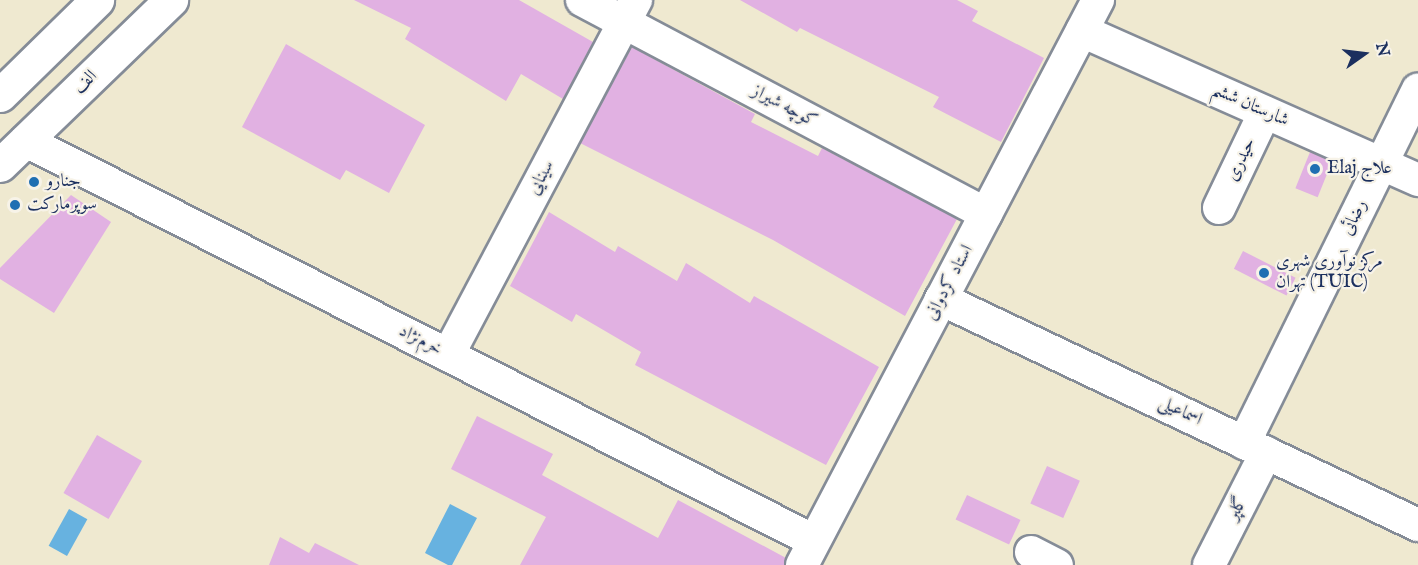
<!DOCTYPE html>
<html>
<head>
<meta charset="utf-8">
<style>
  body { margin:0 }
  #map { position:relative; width:1418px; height:565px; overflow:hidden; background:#efe9d0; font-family:"IM FELL English",Amiri,serif }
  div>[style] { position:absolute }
  .water>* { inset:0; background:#67b2e0; transform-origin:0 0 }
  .building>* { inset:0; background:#e1b1e2; transform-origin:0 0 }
  .roads { filter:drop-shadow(2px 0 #858c97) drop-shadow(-2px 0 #858c97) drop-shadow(0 2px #858c97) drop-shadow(0 -2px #858c97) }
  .minor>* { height:32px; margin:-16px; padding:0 16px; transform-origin:16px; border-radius:16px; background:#fff }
  .major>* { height:33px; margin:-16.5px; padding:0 16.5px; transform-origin:16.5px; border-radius:16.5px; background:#fff }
  .dots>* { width:16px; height:16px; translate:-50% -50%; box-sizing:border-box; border:3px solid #f7f3e8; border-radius:50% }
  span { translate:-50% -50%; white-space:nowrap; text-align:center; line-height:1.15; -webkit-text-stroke:4.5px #f7f3e8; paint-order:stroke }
  .street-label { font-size:18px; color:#1b2f5e }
  .poi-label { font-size:18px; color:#1b2f5e }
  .left { translate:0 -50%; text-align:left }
  .north { position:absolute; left:1334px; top:24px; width:60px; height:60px; -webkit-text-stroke:4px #f7f3e8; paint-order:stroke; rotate:76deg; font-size:16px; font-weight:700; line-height:24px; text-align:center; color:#1b2f5e }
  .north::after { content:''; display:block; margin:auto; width:21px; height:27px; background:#1b2f5e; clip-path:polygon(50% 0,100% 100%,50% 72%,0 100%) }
</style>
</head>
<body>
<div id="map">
  <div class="water">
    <div style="clip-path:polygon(450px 504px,477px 518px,452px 565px,448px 565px,425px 553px)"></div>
    <div style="left:69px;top:509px;width:21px;height:42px;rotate:29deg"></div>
  </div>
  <div class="building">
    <div style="clip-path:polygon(354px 0,519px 0,593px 42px,563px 99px,521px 74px,506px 101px,405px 39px,411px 28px)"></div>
    <div style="clip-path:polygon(740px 0,957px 0,978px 11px,972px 21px,1044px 58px,1001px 142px,933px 107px,939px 97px,800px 28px,797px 32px)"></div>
    <div style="clip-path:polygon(286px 44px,425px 125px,389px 193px,346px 170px,340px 180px,242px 127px)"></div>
    <div style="clip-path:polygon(632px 47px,755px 114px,751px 122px,818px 156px,822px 148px,957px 219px,905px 316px,773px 240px,580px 143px)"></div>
    <div style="left:1310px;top:152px;width:24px;height:39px;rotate:22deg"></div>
    <div style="clip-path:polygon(71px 195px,111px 222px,54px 313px,0 279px,0 268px)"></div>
    <div style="clip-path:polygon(549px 212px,615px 252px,618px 246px,677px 281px,686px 263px,750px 303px,754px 296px,879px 367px,826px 465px,635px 365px,641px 352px,576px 314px,572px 322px,510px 286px)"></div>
    <div style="left:1243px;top:251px;width:59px;height:20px;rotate:27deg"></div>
    <div style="clip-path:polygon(477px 416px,553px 454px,542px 475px,658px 538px,678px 500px,786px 558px,784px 565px,520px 565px,546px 517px,451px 469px)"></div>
    <div style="left:97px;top:435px;width:52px;height:67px;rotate:30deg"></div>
    <div style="left:1047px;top:466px;width:36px;height:41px;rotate:24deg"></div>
    <div style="left:967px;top:495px;width:59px;height:27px;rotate:25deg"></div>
    <div style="clip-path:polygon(280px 537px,309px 553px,315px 543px,359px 565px,269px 565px)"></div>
  </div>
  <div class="roads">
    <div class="minor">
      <div style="left:582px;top:0;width:457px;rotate:27.9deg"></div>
      <div style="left:1082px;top:31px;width:368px;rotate:23.9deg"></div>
      <div style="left:26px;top:141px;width:884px;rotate:26.91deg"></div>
      <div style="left:1219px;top:208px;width:106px;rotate:-64.4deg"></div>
      <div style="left:941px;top:299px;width:528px;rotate:25.35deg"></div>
      <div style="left:448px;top:355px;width:402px;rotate:-62.1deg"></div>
      <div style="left:1244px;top:443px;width:394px;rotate:-63.8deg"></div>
      <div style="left:1031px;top:552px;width:29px;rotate:27deg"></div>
      <div style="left:802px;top:565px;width:638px;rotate:-62.35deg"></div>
      <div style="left:1209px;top:565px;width:126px;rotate:-63deg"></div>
    </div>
    <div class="major">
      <div style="left:0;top:95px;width:136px;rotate:-44.4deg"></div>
      <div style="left:0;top:165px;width:238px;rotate:-44deg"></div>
    </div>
  </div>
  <div class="dots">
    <div style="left:1315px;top:169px;background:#1f6fb2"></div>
    <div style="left:34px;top:182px;background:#1f6fb2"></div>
    <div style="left:15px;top:205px;background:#1f6fb2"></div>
    <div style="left:1264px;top:273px;background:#1f6fb2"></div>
  </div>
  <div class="street-label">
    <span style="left:86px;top:83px;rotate:-44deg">الف</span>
    <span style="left:1250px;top:106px;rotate:24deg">شارستان ششم</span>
    <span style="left:784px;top:107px;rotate:28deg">کوچه شیراز</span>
    <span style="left:1242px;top:160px;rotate:-64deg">حیدری</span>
    <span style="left:542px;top:178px;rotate:-62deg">سینایی</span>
    <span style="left:1355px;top:218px;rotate:-64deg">رضائی</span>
    <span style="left:950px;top:283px;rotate:-62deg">استاد کردوانی</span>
    <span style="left:420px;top:341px;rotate:27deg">خرم‌نژاد</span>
    <span style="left:1180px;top:412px;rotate:25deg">اسماعیلی</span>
    <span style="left:1238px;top:509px;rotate:-63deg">گلپر</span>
  </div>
  <div class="poi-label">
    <span class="left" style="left:1327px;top:169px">Elaj علاج</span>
    <span class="left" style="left:46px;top:182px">جنارو</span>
    <span class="left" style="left:27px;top:205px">سوپرمارکت</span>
    <span class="left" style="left:1276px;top:273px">مرکز نوآوری شهری<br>تهران (TUIC)</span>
  </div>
  <div class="north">N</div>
</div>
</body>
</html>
